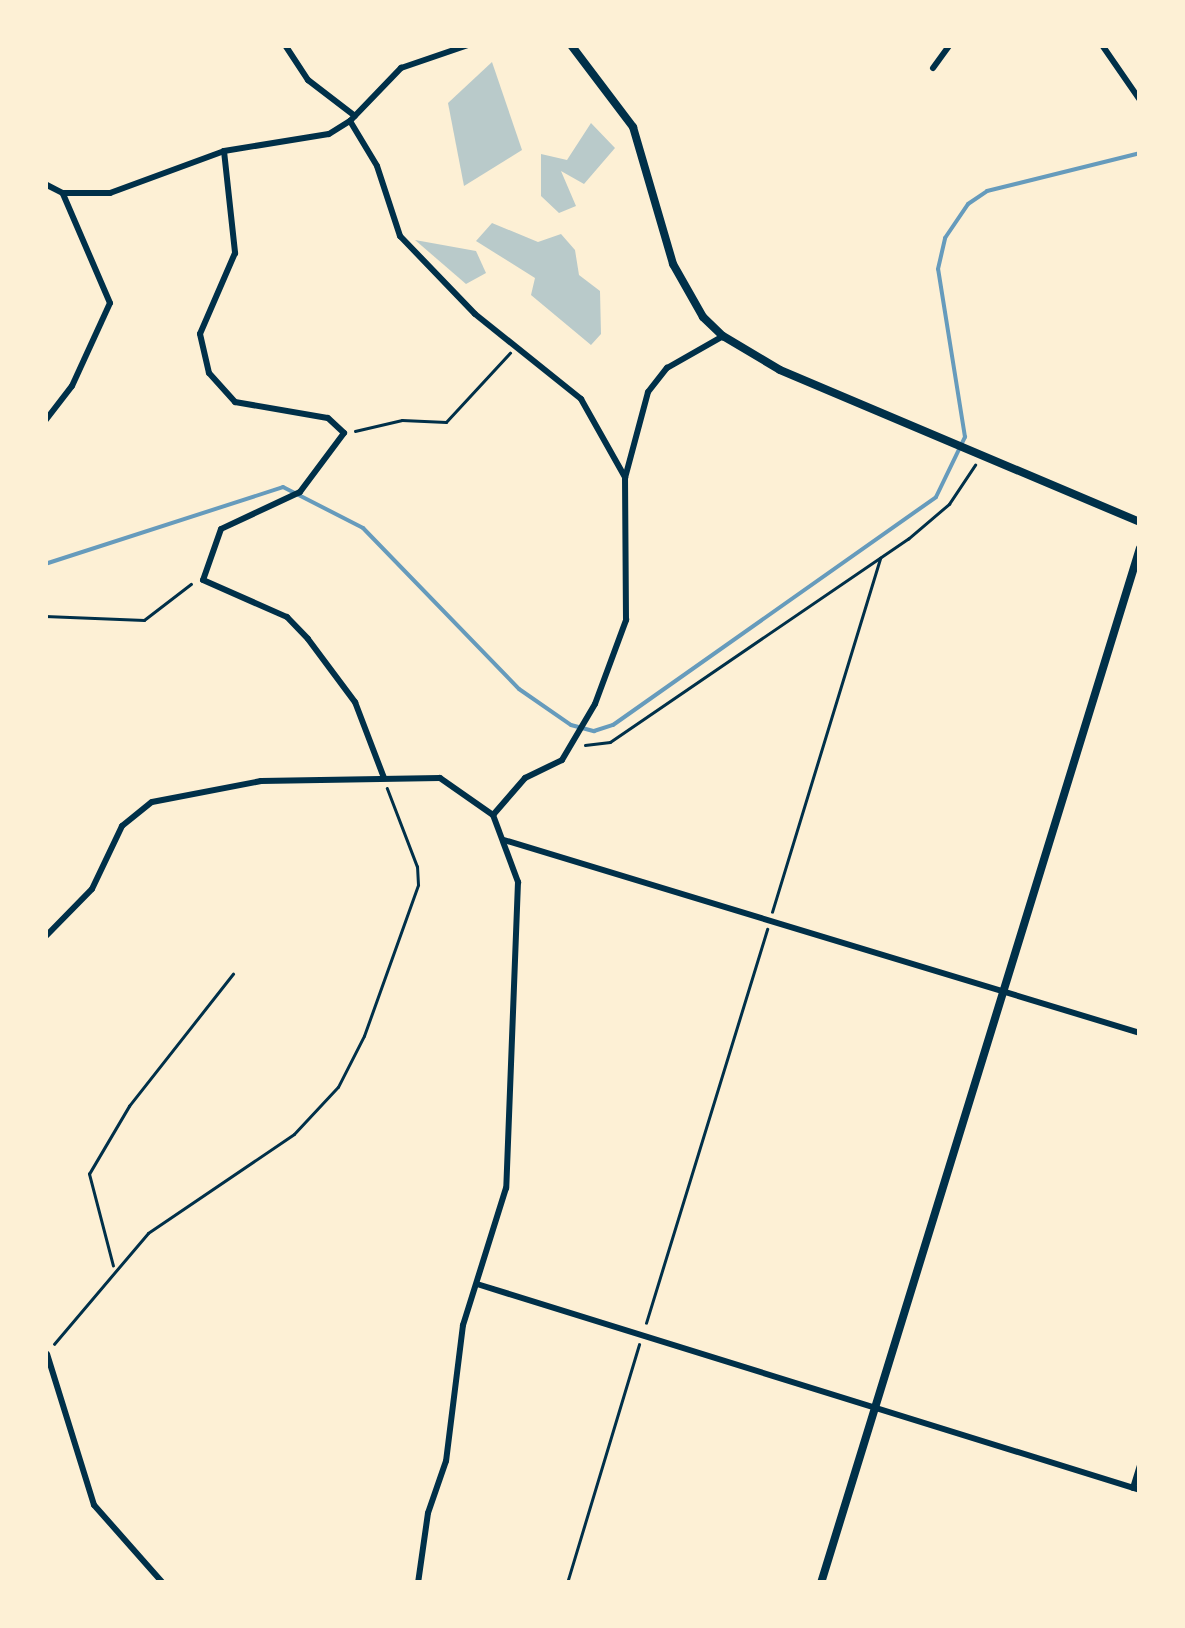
<!DOCTYPE html>
<html>
<head>
<meta charset="utf-8">
<style>
  body { margin:0 }
  #map { position:relative; width:1185px; height:1628px; overflow:hidden; background:#fdf0d5; font-family:Barlow,sans-serif }
  div>[style] { position:absolute }
  .green>* { inset:0; background:#b9caca }
  .stream>* { height:4px; margin:-2px; padding:0 2px; transform-origin:2px; border-radius:2px; background:#669bbc }
  .path>* { height:2.5px; margin:-1.25px; padding:0 1.25px; transform-origin:1.25px; border-radius:1.25px; background:#003049 }
  .minor>* { height:6px; margin:-3px; padding:0 3px; transform-origin:3px; border-radius:3px; background:#003049 }
  .tertiary>* { height:8px; margin:-4px; padding:0 4px; transform-origin:4px; border-radius:4px; background:#003049 }
  span { translate:-50% -50%; white-space:nowrap; text-align:center; line-height:1.15; -webkit-text-stroke:10px #fdf0d5; paint-order:stroke }
  .frame { position:absolute; inset:0; border:48px solid #fdf0d5; pointer-events:none }
</style>
</head>
<body>
<div id="map">
  <div class="green">
    <div style="clip-path:polygon(492px 62px,522px 150px,464px 186px,448px 103px)"></div>
    <div style="clip-path:polygon(591px 123px,615px 148px,584px 184px,561px 171px,576px 206px,559px 213px,541px 196px,541px 154px,567px 160px)"></div>
    <div style="clip-path:polygon(492px 223px,538px 242px,561px 234px,575px 250px,579px 275px,600px 291px,601px 334px,591px 345px,531px 295px,535px 278px,476px 241px)"></div>
    <div style="clip-path:polygon(415px 240px,476px 251px,486px 273px,466px 284px)"></div>
  </div>
  <div class="stream">
    <div style="left:45px;top:564px;width:250px;rotate:-17.9deg"></div>
    <div style="left:283px;top:487px;width:90px;rotate:27.1deg"></div>
    <div style="left:363px;top:528px;width:224px;rotate:45.9deg"></div>
    <div style="left:519px;top:689px;width:63px;rotate:34.7deg"></div>
    <div style="left:571px;top:725px;width:24px;rotate:15deg"></div>
    <div style="left:594px;top:731px;width:20px;rotate:-18deg"></div>
    <div style="left:613px;top:725px;width:395px;rotate:-35.2deg"></div>
    <div style="left:936px;top:497px;width:67px;rotate:-64.2deg"></div>
    <div style="left:965px;top:437px;width:170px;rotate:-99.1deg"></div>
    <div style="left:938px;top:269px;width:32px;rotate:-77deg"></div>
    <div style="left:945px;top:238px;width:41px;rotate:-55.9deg"></div>
    <div style="left:968px;top:204px;width:23px;rotate:-34deg"></div>
    <div style="left:987px;top:191px;width:158px;rotate:-13.9deg"></div>
  </div>
  <div class="path">
    <div style="left:355px;top:431px;width:48px;rotate:-13.2deg"></div>
    <div style="left:402px;top:420px;width:44px;rotate:2.6deg"></div>
    <div style="left:446px;top:422px;width:94px;rotate:-47.2deg"></div>
    <div style="left:45px;top:616px;width:99px;rotate:2.3deg"></div>
    <div style="left:144px;top:620px;width:59px;rotate:-37.5deg"></div>
    <div style="left:585px;top:745px;width:25px;rotate:-7deg"></div>
    <div style="left:610px;top:742px;width:361px;rotate:-34.3deg"></div>
    <div style="left:908px;top:539px;width:54px;rotate:-40.5deg"></div>
    <div style="left:949px;top:504px;width:47px;rotate:-56.3deg"></div>
    <div style="left:772px;top:912px;width:370px;rotate:-73deg"></div>
    <div style="left:113px;top:1266px;width:95px;rotate:-104.6deg"></div>
    <div style="left:89px;top:1174px;width:79px;rotate:-59.5deg"></div>
    <div style="left:129px;top:1106px;width:168px;rotate:-51.8deg"></div>
    <div style="left:646px;top:1323px;width:412px;rotate:-72.9deg"></div>
    <div style="left:54px;top:1344px;width:145px;rotate:-49.7deg"></div>
    <div style="left:148px;top:1233px;width:176px;rotate:-34.1deg"></div>
    <div style="left:294px;top:1134px;width:64px;rotate:-46.9deg"></div>
    <div style="left:338px;top:1087px;width:57px;rotate:-63deg"></div>
    <div style="left:364px;top:1036px;width:160px;rotate:-70.3deg"></div>
    <div style="left:418px;top:885px;width:18px;rotate:-93deg"></div>
    <div style="left:417px;top:867px;width:84px;rotate:-111deg"></div>
    <div style="left:567px;top:1583px;width:249px;rotate:-73.2deg"></div>
  </div>
  <div class="minor">
    <div style="left:285px;top:45px;width:42px;rotate:56.7deg"></div>
    <div style="left:308px;top:80px;width:59px;rotate:37.5deg"></div>
    <div style="left:1102px;top:45px;width:67px;rotate:55.4deg"></div>
    <div style="left:933px;top:68px;width:29px;rotate:-54deg"></div>
    <div style="left:350px;top:121px;width:52px;rotate:59deg"></div>
    <div style="left:377px;top:166px;width:74px;rotate:71.8deg"></div>
    <div style="left:400px;top:236px;width:108px;rotate:46.1deg"></div>
    <div style="left:475px;top:314px;width:136px;rotate:38.7deg"></div>
    <div style="left:581px;top:399px;width:90px;rotate:60.6deg"></div>
    <div style="left:224px;top:151px;width:103px;rotate:83.8deg"></div>
    <div style="left:235px;top:253px;width:88px;rotate:113.4deg"></div>
    <div style="left:200px;top:334px;width:40px;rotate:77deg"></div>
    <div style="left:209px;top:373px;width:39px;rotate:48deg"></div>
    <div style="left:235px;top:402px;width:94px;rotate:9.8deg"></div>
    <div style="left:328px;top:418px;width:22px;rotate:43deg"></div>
    <div style="left:344px;top:433px;width:74px;rotate:126.7deg"></div>
    <div style="left:300px;top:492px;width:87px;rotate:154.9deg"></div>
    <div style="left:221px;top:529px;width:54px;rotate:109.4deg"></div>
    <div style="left:203px;top:580px;width:92px;rotate:23.8deg"></div>
    <div style="left:287px;top:617px;width:30px;rotate:46deg"></div>
    <div style="left:308px;top:639px;width:79px;rotate:53.3deg"></div>
    <div style="left:355px;top:702px;width:81px;rotate:69.1deg"></div>
    <div style="left:45px;top:184px;width:20px;rotate:27deg"></div>
    <div style="left:63px;top:193px;width:47px"></div>
    <div style="left:110px;top:193px;width:121px;rotate:-20.2deg"></div>
    <div style="left:224px;top:151px;width:106px;rotate:-9.2deg"></div>
    <div style="left:329px;top:134px;width:25px;rotate:-32deg"></div>
    <div style="left:350px;top:121px;width:74px;rotate:-46.1deg"></div>
    <div style="left:401px;top:68px;width:71px;rotate:-18.9deg"></div>
    <div style="left:45px;top:421px;width:44px;rotate:-52.4deg"></div>
    <div style="left:72px;top:386px;width:91px;rotate:-65.4deg"></div>
    <div style="left:110px;top:303px;width:119px;rotate:-113.3deg"></div>
    <div style="left:493px;top:815px;width:49px;rotate:-49.1deg"></div>
    <div style="left:525px;top:778px;width:41px;rotate:-25.9deg"></div>
    <div style="left:562px;top:760px;width:65px;rotate:-59.5deg"></div>
    <div style="left:595px;top:704px;width:90px;rotate:-69.7deg"></div>
    <div style="left:626px;top:620px;width:142px;rotate:-90.4deg"></div>
    <div style="left:625px;top:478px;width:89px;rotate:-75deg"></div>
    <div style="left:648px;top:392px;width:31px;rotate:-52deg"></div>
    <div style="left:667px;top:368px;width:64px;rotate:-29.7deg"></div>
    <div style="left:504px;top:840px;width:665px;rotate:16.88deg"></div>
    <div style="left:45px;top:937px;width:67px;rotate:-45.6deg"></div>
    <div style="left:92px;top:889px;width:70px;rotate:-64.5deg"></div>
    <div style="left:122px;top:826px;width:38px;rotate:-39deg"></div>
    <div style="left:152px;top:802px;width:111px;rotate:-10.9deg"></div>
    <div style="left:261px;top:781px;width:179px;rotate:-1deg"></div>
    <div style="left:440px;top:778px;width:65px;rotate:34.9deg"></div>
    <div style="left:493px;top:815px;width:72px;rotate:69.5deg"></div>
    <div style="left:518px;top:882px;width:306px;rotate:92.2deg"></div>
    <div style="left:506px;top:1188px;width:144px;rotate:107.4deg"></div>
    <div style="left:463px;top:1325px;width:137px;rotate:97.1deg"></div>
    <div style="left:446px;top:1461px;width:55px;rotate:109.1deg"></div>
    <div style="left:428px;top:1513px;width:71px;rotate:98.1deg"></div>
    <div style="left:477px;top:1284px;width:694px;rotate:17.26deg"></div>
    <div style="left:47px;top:1354px;width:158px;rotate:72.7deg"></div>
    <div style="left:94px;top:1505px;width:104px;rotate:48.5deg"></div>
    <div style="left:1133px;top:1488px;width:24px;rotate:-73deg"></div>
  </div>
  <div class="tertiary">
    <div style="left:571px;top:45px;width:103px;rotate:52.9deg"></div>
    <div style="left:633px;top:127px;width:143px;rotate:73.7deg"></div>
    <div style="left:673px;top:264px;width:61px;rotate:60.5deg"></div>
    <div style="left:703px;top:317px;width:28px;rotate:44deg"></div>
    <div style="left:723px;top:336px;width:66px;rotate:30.8deg"></div>
    <div style="left:780px;top:370px;width:391px;rotate:22.9deg"></div>
    <div style="left:821px;top:1583px;width:1083px;rotate:-72.87deg"></div>
  </div>
  <div class="frame"></div>
</div>
</body>
</html>
